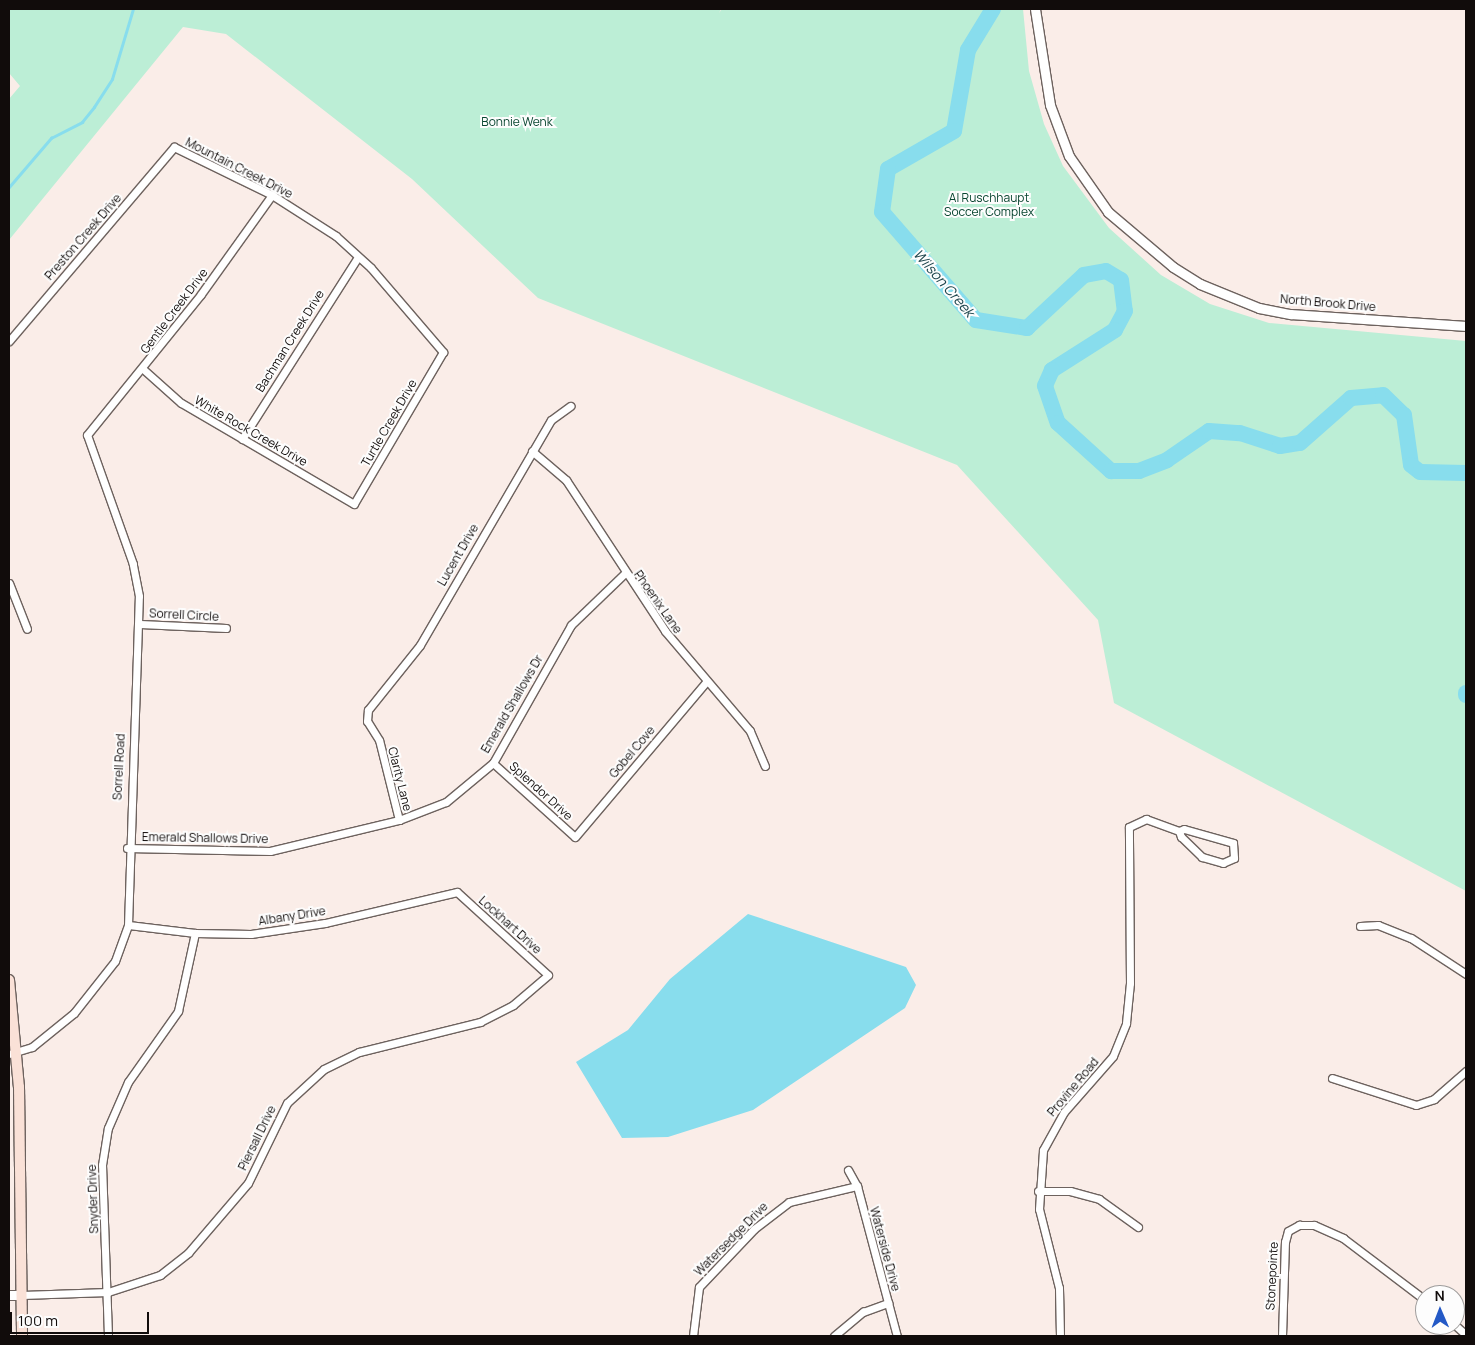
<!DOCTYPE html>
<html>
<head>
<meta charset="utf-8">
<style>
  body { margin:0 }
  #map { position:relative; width:1475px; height:1345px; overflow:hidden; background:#faede8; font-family:Manrope,sans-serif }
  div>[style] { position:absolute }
  .green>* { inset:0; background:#bceed6 }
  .water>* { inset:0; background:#88dded }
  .stream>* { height:2.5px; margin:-1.25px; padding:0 1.25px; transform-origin:1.25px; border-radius:1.25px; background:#88dded }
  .river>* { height:16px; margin:-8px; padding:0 8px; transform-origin:8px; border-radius:8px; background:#88dded }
  .roads { filter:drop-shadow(1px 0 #6d625e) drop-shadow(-1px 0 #6d625e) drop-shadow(0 1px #6d625e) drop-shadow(0 -1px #6d625e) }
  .minor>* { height:7px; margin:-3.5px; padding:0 3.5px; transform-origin:3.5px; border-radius:3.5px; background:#fff }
  .tertiary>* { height:9px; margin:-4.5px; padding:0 4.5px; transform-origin:4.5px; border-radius:4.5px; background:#fff }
  .secondary>* { height:10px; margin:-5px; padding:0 5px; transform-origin:5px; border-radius:5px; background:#fae1d7 }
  span { translate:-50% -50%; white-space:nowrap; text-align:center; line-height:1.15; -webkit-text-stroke:4px #fdfdfd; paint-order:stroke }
  .park-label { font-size:12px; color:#084530 }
  .street-label { font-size:12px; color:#110c0b }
  .water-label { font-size:14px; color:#1d454c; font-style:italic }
  .frame { position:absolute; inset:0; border:10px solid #110c0b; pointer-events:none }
  .north { position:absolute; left:1415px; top:1285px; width:50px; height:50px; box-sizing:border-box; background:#fdfdfd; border:1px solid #9f9d9c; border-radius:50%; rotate:359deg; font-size:14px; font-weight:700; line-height:20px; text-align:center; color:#110c0b }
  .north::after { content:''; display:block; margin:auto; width:18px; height:22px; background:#2459c6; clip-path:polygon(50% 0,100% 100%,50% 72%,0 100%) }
  .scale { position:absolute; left:10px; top:1312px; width:139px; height:22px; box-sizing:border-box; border:2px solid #110c0b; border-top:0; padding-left:6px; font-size:15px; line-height:18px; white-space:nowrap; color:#110c0b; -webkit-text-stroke:4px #fdfdfd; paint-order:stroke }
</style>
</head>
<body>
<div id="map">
  <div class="green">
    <div style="clip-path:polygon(9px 9px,721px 9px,719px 13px,722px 9px,1023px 9px,1029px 71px,1044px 124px,1063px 166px,1109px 228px,1161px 275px,1210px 304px,1269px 323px,1466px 341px,1466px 891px,1114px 703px,1098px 620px,957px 465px,538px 298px,412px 179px,226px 34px,183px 27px,9px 240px,9px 99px,20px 86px,9px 73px)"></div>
  </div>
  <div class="water">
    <div style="clip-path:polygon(748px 914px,906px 967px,916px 985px,905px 1008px,753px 1110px,668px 1137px,622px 1138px,576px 1062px,628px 1030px,670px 979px)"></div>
  </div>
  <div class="stream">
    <div style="left:9px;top:187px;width:65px;rotate:-49.4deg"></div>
    <div style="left:51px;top:138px;width:35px;rotate:-27deg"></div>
    <div style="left:82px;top:122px;width:19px;rotate:-51deg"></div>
    <div style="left:94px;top:107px;width:33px;rotate:-57deg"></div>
    <div style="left:112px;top:79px;width:73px;rotate:-73.3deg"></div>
  </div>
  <div class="river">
    <div style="left:993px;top:9px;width:48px;rotate:121.4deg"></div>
    <div style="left:968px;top:50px;width:82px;rotate:99.8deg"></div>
    <div style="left:954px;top:131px;width:76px;rotate:150.1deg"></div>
    <div style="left:888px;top:169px;width:43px;rotate:97.9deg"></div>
    <div style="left:882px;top:212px;width:143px;rotate:49deg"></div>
    <div style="left:976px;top:320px;width:52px;rotate:8.9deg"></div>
    <div style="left:1027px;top:328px;width:78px;rotate:-42.9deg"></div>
    <div style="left:1084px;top:275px;width:22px;rotate:-10deg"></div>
    <div style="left:1106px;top:271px;width:17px;rotate:31deg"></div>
    <div style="left:1121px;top:280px;width:31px;rotate:83deg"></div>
    <div style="left:1125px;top:311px;width:21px;rotate:118deg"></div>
    <div style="left:1115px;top:330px;width:75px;rotate:147.6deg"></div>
    <div style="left:1052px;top:370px;width:17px;rotate:114deg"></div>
    <div style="left:1045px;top:386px;width:39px;rotate:71deg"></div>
    <div style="left:1058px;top:423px;width:72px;rotate:42.2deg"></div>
    <div style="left:1111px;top:471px;width:28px"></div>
    <div style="left:1139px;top:471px;width:30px;rotate:-21deg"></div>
    <div style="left:1167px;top:460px;width:51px;rotate:-34.6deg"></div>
    <div style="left:1209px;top:431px;width:31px;rotate:4deg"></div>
    <div style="left:1240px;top:433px;width:42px;rotate:18deg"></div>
    <div style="left:1280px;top:446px;width:20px;rotate:-9deg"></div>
    <div style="left:1300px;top:443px;width:68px;rotate:-41.4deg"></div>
    <div style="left:1351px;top:398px;width:32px;rotate:-5deg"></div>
    <div style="left:1383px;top:395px;width:29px;rotate:44deg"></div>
    <div style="left:1404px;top:415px;width:50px;rotate:82deg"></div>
    <div style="left:1411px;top:465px;width:11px;rotate:38deg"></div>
    <div style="left:1420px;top:472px;width:46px;rotate:1.2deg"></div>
    <div style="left:1466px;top:693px;width:2px;rotate:90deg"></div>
  </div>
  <div class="roads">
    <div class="minor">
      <div style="left:9px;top:341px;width:255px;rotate:-49.6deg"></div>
      <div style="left:174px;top:147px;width:109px;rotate:26.1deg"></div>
      <div style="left:272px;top:195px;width:76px;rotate:32.6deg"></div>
      <div style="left:336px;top:236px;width:47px;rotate:42.4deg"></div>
      <div style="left:371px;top:268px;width:111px;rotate:49.4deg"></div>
      <div style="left:443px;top:352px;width:176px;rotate:120.4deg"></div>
      <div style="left:354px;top:504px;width:200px;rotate:-149.7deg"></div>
      <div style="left:181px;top:403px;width:51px;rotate:-138.2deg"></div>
      <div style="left:242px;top:439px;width:216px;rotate:-57.5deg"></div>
      <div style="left:532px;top:451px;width:45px;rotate:40.5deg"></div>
      <div style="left:566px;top:480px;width:181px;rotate:56.7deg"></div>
      <div style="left:665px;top:631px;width:131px;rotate:49.6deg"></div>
      <div style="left:750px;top:731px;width:38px;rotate:67deg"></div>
      <div style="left:9px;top:583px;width:49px;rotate:68.6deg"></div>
      <div style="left:140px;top:624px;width:86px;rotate:2.7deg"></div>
      <div style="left:493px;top:763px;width:110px;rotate:42.1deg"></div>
      <div style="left:575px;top:837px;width:203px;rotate:-49.8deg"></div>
      <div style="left:399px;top:820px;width:82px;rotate:-104deg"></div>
      <div style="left:379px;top:740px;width:22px;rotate:-122deg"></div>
      <div style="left:367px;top:721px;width:11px;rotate:-85deg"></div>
      <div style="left:368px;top:710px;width:83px;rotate:-51.3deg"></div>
      <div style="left:420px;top:645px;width:260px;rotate:-59.8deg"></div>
      <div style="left:551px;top:420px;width:24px;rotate:-36deg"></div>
      <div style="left:1184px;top:829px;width:51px;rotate:15.9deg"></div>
      <div style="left:1233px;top:843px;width:15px;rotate:86deg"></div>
      <div style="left:1234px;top:858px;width:12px;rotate:156deg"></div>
      <div style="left:1223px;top:863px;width:22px;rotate:-164deg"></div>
      <div style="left:1202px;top:857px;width:29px;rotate:-136deg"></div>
      <div style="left:1181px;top:837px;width:6px;rotate:-108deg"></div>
      <div style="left:1179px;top:831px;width:5px;rotate:-22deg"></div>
      <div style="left:127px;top:848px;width:143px;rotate:1.2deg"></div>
      <div style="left:270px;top:851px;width:133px;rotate:-13.5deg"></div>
      <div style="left:399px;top:820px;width:50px;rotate:-21deg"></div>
      <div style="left:446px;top:802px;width:61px;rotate:-39.7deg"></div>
      <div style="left:493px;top:763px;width:159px;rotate:-60.5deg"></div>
      <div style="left:571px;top:625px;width:74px;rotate:-43.9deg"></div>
      <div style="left:1360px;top:926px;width:18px;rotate:-3deg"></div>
      <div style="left:1378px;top:925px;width:35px;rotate:22deg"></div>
      <div style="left:1411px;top:938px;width:66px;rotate:33.2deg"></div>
      <div style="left:9px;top:1054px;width:24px;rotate:-17deg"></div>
      <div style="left:32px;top:1047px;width:54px;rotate:-39deg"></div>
      <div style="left:74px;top:1013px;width:66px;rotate:-51.7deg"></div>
      <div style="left:115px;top:961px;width:38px;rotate:-70deg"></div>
      <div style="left:128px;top:925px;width:329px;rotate:-88.1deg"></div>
      <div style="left:139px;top:596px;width:33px;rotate:-101deg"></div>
      <div style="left:133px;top:564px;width:137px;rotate:-109.6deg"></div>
      <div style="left:87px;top:435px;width:181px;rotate:-51deg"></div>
      <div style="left:201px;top:294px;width:122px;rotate:-54.4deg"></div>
      <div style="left:1332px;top:1078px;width:88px;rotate:17.8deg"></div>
      <div style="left:1416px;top:1105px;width:19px;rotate:-18deg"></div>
      <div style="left:1434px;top:1099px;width:43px;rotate:-41.2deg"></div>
      <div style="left:848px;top:1170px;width:18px;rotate:61deg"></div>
      <div style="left:857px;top:1186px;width:155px;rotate:75.1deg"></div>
      <div style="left:1038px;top:1191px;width:32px"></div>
      <div style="left:1070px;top:1191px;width:30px;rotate:15deg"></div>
      <div style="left:1099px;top:1199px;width:48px;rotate:35.7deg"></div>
      <div style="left:22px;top:1295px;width:86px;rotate:-2deg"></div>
      <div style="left:108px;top:1292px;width:55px;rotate:-18.1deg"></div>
      <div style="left:160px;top:1275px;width:36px;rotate:-38deg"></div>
      <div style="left:188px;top:1253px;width:92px;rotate:-49.4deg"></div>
      <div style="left:248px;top:1183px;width:89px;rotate:-64deg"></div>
      <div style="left:287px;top:1103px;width:50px;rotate:-42.6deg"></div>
      <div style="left:324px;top:1069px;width:39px;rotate:-26deg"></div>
      <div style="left:359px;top:1052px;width:125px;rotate:-13.9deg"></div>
      <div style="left:480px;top:1022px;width:37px;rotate:-27deg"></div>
      <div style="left:513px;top:1005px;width:46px;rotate:-40.6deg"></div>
      <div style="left:548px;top:975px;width:123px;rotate:-137.6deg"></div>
      <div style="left:457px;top:892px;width:136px;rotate:166.8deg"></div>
      <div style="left:325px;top:923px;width:75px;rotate:171.5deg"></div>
      <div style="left:251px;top:934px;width:56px;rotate:-179deg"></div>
      <div style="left:195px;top:933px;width:67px;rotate:-173.2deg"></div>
      <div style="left:1455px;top:1325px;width:15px;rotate:42deg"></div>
      <div style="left:108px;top:1336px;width:171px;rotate:-92deg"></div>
      <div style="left:102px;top:1165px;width:37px;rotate:-81deg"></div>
      <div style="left:108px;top:1128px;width:50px;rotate:-66.5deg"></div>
      <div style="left:128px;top:1082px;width:87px;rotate:-54.8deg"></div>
      <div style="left:178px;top:1011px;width:80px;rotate:-77.7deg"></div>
      <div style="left:693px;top:1336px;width:49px;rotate:-83deg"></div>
      <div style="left:699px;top:1287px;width:80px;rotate:-46.5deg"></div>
      <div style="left:754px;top:1229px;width:44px;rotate:-37.6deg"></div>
      <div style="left:789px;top:1202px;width:70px;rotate:-13.2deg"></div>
      <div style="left:834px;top:1336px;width:38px;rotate:-40deg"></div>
      <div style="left:863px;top:1312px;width:27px;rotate:-20deg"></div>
      <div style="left:1060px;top:1336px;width:48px;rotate:-91.2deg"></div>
      <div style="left:1059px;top:1288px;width:81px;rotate:-104.2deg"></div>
      <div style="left:1039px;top:1209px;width:59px;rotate:-86.1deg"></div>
      <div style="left:1043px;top:1150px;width:43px;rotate:-61.1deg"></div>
      <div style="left:1064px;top:1112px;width:74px;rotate:-48.8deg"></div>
      <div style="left:1113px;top:1056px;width:35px;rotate:-68deg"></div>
      <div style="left:1126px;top:1023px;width:40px;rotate:-84.3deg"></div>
      <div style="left:1130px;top:983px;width:156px;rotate:-90.4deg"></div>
      <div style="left:1129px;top:827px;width:19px;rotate:-25deg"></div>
      <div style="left:1146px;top:819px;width:35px;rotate:20deg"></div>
      <div style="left:1282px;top:1336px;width:94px;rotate:-88.2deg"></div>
      <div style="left:1285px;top:1242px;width:11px;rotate:-75deg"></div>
      <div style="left:1288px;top:1231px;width:13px;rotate:-29deg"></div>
      <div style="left:1299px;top:1225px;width:15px"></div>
      <div style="left:1314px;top:1225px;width:32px;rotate:24deg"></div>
      <div style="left:1343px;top:1238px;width:103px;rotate:37.1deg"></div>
    </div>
    <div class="tertiary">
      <div style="left:1035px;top:9px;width:97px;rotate:81.1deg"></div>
      <div style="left:1050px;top:105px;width:54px;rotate:69.6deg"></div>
      <div style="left:1069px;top:156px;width:68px;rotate:55.1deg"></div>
      <div style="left:1108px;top:212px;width:85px;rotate:40.2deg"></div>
      <div style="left:1173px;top:267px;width:32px;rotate:32deg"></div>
      <div style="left:1200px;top:284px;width:64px;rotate:22.1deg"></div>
      <div style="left:1259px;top:308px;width:33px;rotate:11deg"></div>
      <div style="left:1291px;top:314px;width:175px;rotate:3.9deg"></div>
      <div style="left:9px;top:1295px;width:13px"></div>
    </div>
    <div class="secondary">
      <div style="left:9px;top:980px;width:107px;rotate:84.7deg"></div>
      <div style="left:19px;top:1087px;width:249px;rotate:89.3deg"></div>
    </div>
  </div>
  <div class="park-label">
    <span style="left:517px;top:122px">Bonnie Wenk</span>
    <span style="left:989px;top:205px">Al Ruschhaupt<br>Soccer Complex</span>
  </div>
  <div class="street-label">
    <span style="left:239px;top:168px;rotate:27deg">Mountain Creek Drive</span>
    <span style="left:83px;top:237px;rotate:-49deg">Preston Creek Drive</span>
    <span style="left:1328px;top:303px;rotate:5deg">North Brook Drive</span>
    <span style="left:174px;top:311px;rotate:-53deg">Gentle Creek Drive</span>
    <span style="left:290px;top:341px;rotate:-58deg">Bachman Creek Drive</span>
    <span style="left:389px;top:423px;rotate:-60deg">Turtle Creek Drive</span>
    <span style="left:251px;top:431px;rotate:30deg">White Rock Creek Drive</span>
    <span style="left:458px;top:555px;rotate:-60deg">Lucent Drive</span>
    <span style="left:658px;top:602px;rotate:55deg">Phoenix Lane</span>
    <span style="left:184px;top:615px;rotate:3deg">Sorrell Circle</span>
    <span style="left:512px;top:704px;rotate:-60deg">Emerald Shallows Dr</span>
    <span style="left:632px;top:752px;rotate:-50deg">Gobel Cove</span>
    <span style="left:119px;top:767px;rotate:-87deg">Sorrell Road</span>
    <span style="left:400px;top:779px;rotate:76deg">Clarity Lane</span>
    <span style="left:541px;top:791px;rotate:42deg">Splendor Drive</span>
    <span style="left:205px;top:838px;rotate:1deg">Emerald Shallows Drive</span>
    <span style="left:292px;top:916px;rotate:-9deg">Albany Drive</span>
    <span style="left:510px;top:925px;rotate:42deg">Lockhart Drive</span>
    <span style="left:1073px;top:1087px;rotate:-50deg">Provine Road</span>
    <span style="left:257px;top:1138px;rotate:-64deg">Piersall Drive</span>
    <span style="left:93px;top:1199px;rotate:-92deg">Snyder Drive</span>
    <span style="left:731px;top:1239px;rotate:-45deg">Watersedge Drive</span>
    <span style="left:885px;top:1249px;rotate:75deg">Waterside Drive</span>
    <span style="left:1272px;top:1276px;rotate:-87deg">Stonepointe</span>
  </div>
  <div class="water-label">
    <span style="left:944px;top:283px;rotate:49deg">Wilson Creek</span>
  </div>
  <div class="frame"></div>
  <div class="north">N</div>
  <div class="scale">100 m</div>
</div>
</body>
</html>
